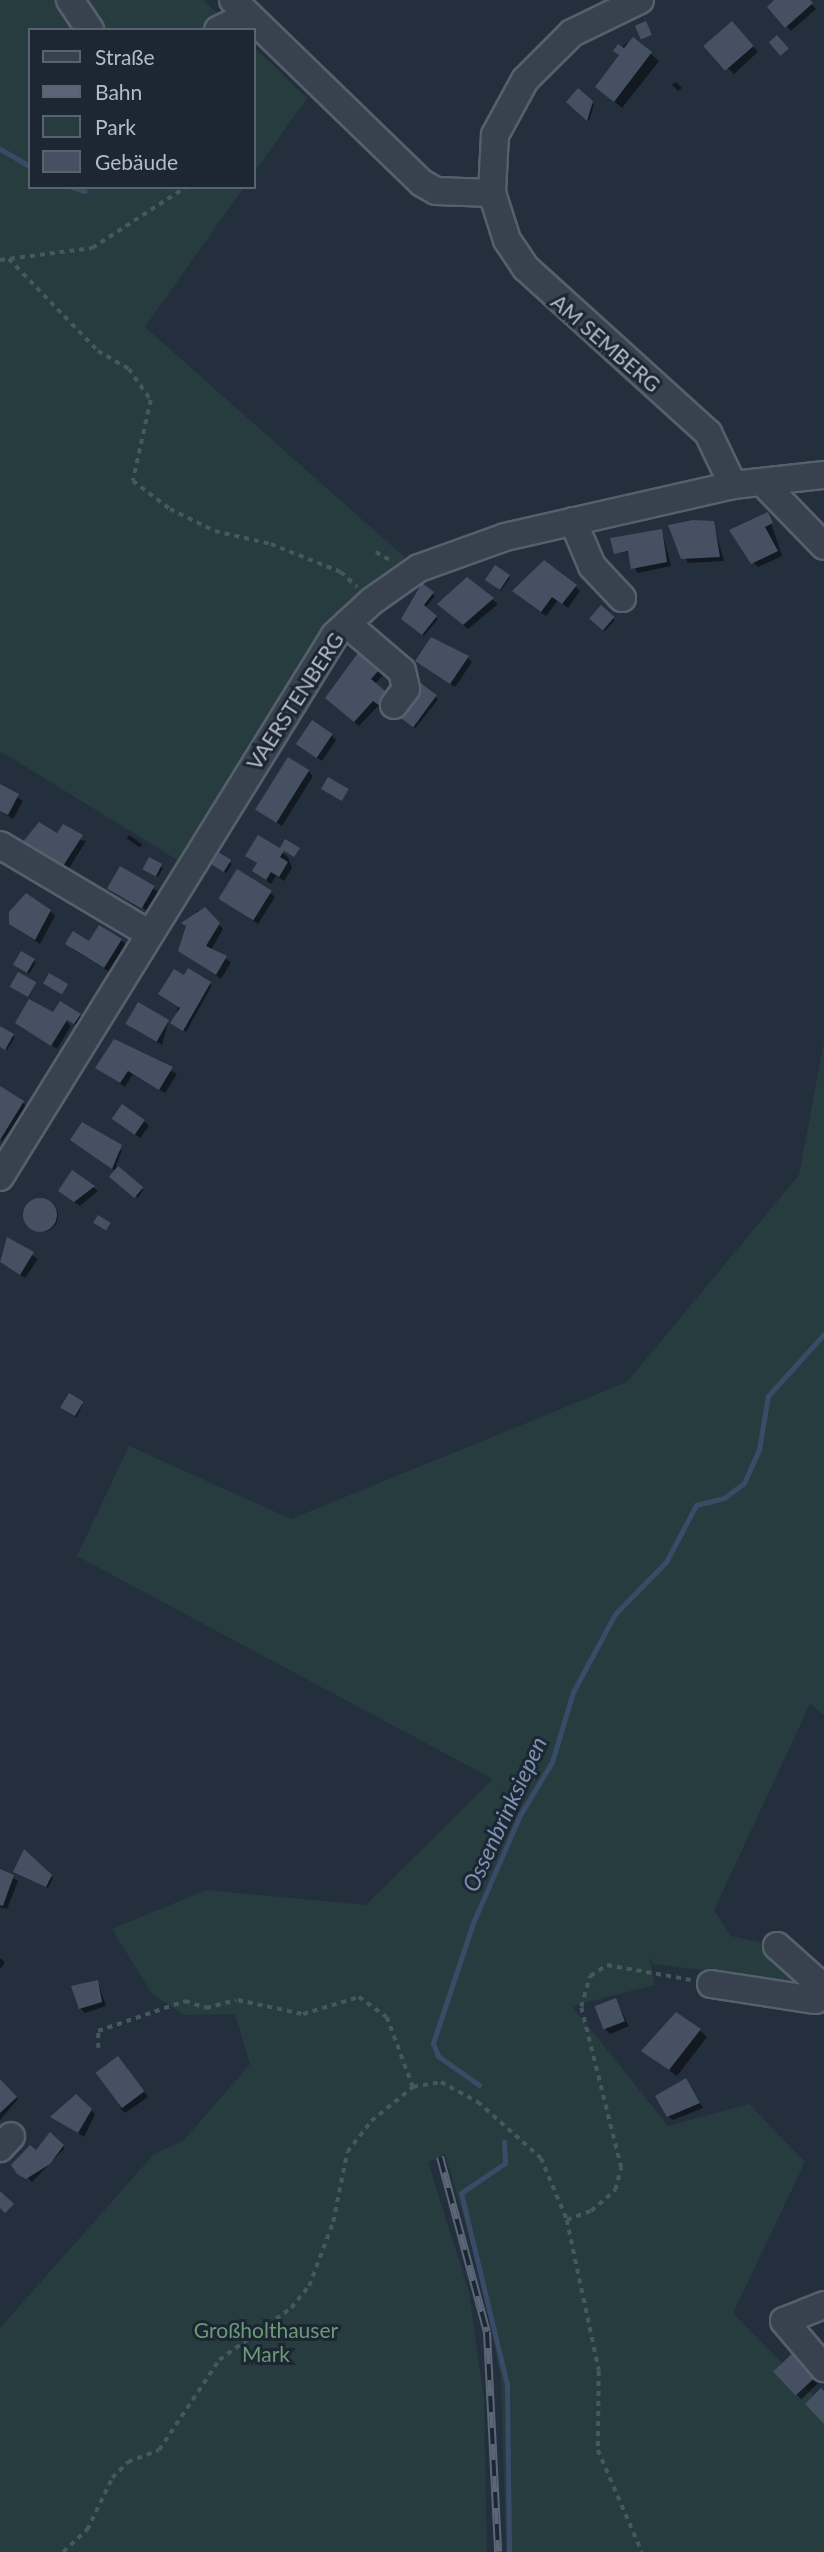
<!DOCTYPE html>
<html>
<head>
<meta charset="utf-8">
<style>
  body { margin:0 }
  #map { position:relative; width:824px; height:2552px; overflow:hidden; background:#242f3e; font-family:Lato,sans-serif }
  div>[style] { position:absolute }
  .green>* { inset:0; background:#263c3f }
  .shadow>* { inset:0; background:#0007; transform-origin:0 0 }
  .round { border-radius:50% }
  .stream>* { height:5px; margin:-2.5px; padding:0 2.5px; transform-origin:2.5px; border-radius:2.5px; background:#394c67 }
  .building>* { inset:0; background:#455162; transform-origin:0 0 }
  .path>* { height:3.5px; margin-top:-1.75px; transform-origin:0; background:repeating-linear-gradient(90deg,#44595c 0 5px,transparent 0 10px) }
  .roads { filter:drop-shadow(2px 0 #565f6c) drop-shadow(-2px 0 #565f6c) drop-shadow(0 2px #565f6c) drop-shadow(0 -2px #565f6c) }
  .minor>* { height:26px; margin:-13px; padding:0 13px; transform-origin:13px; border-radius:13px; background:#38414e }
  .rail>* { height:8px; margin-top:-4px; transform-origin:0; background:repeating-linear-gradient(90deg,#1d2633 0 16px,#5a6575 0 32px); box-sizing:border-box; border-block:2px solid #5a6575 }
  span { translate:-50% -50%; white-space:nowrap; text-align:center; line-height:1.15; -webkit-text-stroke:6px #1d2633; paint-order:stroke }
  .street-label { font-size:21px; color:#b4bcc9 }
  .park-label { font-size:21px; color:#6b9a76 }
  .water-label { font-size:23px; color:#7c92b1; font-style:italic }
  .legend { position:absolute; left:28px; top:28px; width:228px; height:161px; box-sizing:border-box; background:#1d2633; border:2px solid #59626f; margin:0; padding:9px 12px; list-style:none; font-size:21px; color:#b4bcc9 }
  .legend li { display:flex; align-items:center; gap:14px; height:35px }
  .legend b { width:35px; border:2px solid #59626f }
</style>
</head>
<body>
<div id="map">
  <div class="green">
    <div style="clip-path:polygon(0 0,203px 0,235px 30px,30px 30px,30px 187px,244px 187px,145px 327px,410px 562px,330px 626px,179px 861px,0 751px)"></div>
    <div style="clip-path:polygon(254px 47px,307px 98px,254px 173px)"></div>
    <div style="clip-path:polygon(824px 1042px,824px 1715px,810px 1704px,714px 1910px,731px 1936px,777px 1946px,807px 1983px,653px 1964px,649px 1956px,655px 1985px,572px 2006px,668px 2126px,749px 2104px,805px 2162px,733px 2313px,824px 2406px,824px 2552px,506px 2552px,501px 2380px,484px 2287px,445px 2154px,428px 2162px,469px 2292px,484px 2399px,487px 2552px,0 2552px,0 2328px,154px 2154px,184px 2140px,250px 2064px,235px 2014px,184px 2015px,152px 1994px,112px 1929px,206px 1890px,366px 1905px,493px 1779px,77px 1556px,129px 1446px,291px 1519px,627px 1382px,799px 1175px)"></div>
  </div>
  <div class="shadow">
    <div style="clip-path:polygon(777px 0,808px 0,816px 9px,791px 31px,769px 7px)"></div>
    <div style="left:732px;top:24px;width:38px;height:33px;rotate:47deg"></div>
    <div style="clip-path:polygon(633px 39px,659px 61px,622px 108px,597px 87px,621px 56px,616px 51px)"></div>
    <div style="clip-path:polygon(676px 82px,682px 88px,678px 91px,672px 85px)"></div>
    <div style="clip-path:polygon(578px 91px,594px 105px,589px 121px,568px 102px)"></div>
    <div style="clip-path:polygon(768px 514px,782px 556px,758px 567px,753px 562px)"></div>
    <div style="clip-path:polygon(713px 523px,724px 561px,688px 563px,670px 526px)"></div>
    <div style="clip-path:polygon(662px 531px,671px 566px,637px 573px,630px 552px,615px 553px)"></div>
    <div style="left:496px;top:567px;width:18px;height:16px;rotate:38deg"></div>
    <div style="clip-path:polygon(467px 579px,498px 604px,468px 629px,444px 609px)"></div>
    <div style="clip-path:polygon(422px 585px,435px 596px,425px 608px,438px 619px,424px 636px,403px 619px)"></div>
    <div style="clip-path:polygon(575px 586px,580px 591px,568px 608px,558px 600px,546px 616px,519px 596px)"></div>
    <div style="left:601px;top:607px;width:19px;height:15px;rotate:43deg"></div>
    <div style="clip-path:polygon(363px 649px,387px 671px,375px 684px,386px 710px,379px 705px,359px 726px,332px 702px)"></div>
    <div style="clip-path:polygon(467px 657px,472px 662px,455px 687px,422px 665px)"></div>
    <div style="left:420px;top:685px;width:23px;height:37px;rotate:38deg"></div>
    <div style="clip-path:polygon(331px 735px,336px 740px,322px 761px,303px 748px)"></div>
    <div style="clip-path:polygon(308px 771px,313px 776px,282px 826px,263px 814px)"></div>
    <div style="clip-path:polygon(0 786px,23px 801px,13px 819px,0 811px)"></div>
    <div style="clip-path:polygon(58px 835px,86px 841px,68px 870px,25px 843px)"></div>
    <div style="left:129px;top:835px;width:16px;height:4px;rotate:35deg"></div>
    <div style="clip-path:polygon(259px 837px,288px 857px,292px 868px,284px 881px,276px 876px,271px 884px,254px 871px,258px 864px,247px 856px)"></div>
    <div style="clip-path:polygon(215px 852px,232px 864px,226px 873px,211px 863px)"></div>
    <div style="clip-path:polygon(150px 860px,163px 868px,158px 877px,147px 871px)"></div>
    <div style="left:125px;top:870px;width:40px;height:22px;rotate:33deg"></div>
    <div style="clip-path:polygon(270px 893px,275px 897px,258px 924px,220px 898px)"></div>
    <div style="clip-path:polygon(205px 909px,223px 929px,211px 950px,231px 962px,221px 979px,180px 951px,197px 911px)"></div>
    <div style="clip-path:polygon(50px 911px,55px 916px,40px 944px,16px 928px)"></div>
    <div style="clip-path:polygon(121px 940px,126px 945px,110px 972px,72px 949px)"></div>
    <div style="clip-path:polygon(22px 953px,36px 963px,29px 974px,17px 966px)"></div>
    <div style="clip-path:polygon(184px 978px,212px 985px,186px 1032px,174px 1025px)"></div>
    <div style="clip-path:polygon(35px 984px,29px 997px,13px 987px)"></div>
    <div style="clip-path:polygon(29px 1001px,62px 1019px,56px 1011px,61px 1003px,82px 1017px,77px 1025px,63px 1018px,71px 1026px,57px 1049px,17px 1022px)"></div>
    <div style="clip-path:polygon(168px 1022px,162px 1045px,132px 1027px)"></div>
    <div style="clip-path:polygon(0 1028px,15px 1037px,7px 1050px,0 1046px)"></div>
    <div style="clip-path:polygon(114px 1041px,177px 1074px,165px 1093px,133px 1074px,125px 1087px,97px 1068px)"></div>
    <div style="clip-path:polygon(0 1088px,28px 1107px,2px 1141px,0 1140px)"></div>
    <div style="clip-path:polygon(144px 1121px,149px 1126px,140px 1138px,119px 1123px)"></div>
    <div style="clip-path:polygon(77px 1144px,122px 1150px,116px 1166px,143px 1190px,138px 1198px,112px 1177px,116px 1171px)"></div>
    <div style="clip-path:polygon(72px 1172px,98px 1191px,80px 1206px,60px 1191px)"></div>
    <div class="round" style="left:26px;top:1200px;width:32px;height:32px"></div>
    <div style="clip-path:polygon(7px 1239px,38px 1259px,25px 1278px,0 1262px)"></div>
    <div style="clip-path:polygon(83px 1404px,76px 1418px,64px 1409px)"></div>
    <div style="clip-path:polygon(41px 1866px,53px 1878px,48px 1888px,15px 1871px)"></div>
    <div style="clip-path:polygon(0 1871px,18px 1881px,7px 1909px,0 1907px)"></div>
    <div style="clip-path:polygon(0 1958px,5px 1962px,1px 1969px,0 1968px)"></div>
    <div style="clip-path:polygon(98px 1982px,106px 2006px,85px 2013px,80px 2008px)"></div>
    <div style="clip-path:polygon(616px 2000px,629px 2026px,610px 2034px,605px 2029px)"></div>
    <div style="clip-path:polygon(699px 2030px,707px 2037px,677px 2076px,643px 2051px)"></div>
    <div style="clip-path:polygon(123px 2063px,148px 2097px,125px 2113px,121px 2109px)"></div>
    <div style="clip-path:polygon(1px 2082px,18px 2099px,0 2120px,0 2083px)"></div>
    <div style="clip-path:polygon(690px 2085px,703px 2108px,673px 2120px,668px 2116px)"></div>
    <div style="clip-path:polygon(76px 2097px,95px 2114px,84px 2137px,53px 2117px)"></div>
    <div style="clip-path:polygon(50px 2134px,65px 2148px,32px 2182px,14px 2165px,42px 2159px)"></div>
    <div style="left:795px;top:2354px;width:37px;height:27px;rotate:46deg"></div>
  </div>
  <div class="stream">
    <div style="left:0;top:149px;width:34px;rotate:30deg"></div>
    <div style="left:72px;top:187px;width:13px;rotate:18deg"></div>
    <div style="left:479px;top:2085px;width:50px;rotate:-144.7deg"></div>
    <div style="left:438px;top:2056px;width:14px;rotate:-111deg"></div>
    <div style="left:433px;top:2043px;width:126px;rotate:-71.6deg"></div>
    <div style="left:473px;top:1923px;width:118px;rotate:-66.5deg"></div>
    <div style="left:520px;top:1815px;width:62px;rotate:-58.9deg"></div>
    <div style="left:552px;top:1762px;width:73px;rotate:-73.3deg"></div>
    <div style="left:573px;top:1692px;width:89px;rotate:-61.7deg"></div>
    <div style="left:615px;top:1614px;width:73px;rotate:-45.6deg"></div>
    <div style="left:666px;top:1562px;width:64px;rotate:-62.2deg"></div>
    <div style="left:696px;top:1505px;width:29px;rotate:-14deg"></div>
    <div style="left:724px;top:1498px;width:25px;rotate:-37deg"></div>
    <div style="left:744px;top:1483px;width:37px;rotate:-66deg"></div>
    <div style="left:759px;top:1449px;width:54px;rotate:-80.4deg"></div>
    <div style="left:768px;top:1396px;width:84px;rotate:-47.9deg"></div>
    <div style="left:504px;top:2142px;width:21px;rotate:87deg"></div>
    <div style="left:505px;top:2163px;width:53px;rotate:145.7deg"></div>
    <div style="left:461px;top:2193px;width:196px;rotate:76.5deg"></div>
    <div style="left:507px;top:2384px;width:168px;rotate:89.3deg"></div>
  </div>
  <div class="building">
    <div style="clip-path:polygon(774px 0,810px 0,813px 3px,785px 28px,767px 7px)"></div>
    <div style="left:646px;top:21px;width:15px;height:12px;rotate:67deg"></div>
    <div style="left:732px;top:21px;width:33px;height:38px;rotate:49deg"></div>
    <div style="left:777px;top:35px;width:18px;height:11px;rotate:49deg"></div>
    <div style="clip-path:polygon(633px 37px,652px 52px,614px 102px,595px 87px,619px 55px,613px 51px,618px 44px,624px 48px)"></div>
    <div style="clip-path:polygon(578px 88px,593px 101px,587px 121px,566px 102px)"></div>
    <div style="clip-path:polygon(768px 512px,773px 523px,765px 527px,778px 551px,751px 564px,729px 530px)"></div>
    <div style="clip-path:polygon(693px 520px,714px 521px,720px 557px,681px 559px,668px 525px)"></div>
    <div style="clip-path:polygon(662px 529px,667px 562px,631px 569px,628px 551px,614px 554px,610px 538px)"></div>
    <div style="clip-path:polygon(544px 560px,577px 585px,562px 604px,552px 597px,541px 612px,512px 591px)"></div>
    <div style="left:495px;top:565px;width:18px;height:18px;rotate:34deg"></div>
    <div style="clip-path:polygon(467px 577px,494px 598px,463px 625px,437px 604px)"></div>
    <div style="clip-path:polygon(422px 583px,434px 592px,424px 605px,437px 616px,422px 635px,401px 619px)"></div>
    <div style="left:601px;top:605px;width:18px;height:18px;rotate:41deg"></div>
    <div style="clip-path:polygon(431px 637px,469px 656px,450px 684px,415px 661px)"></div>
    <div style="clip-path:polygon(363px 646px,383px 666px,371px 679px,390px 695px,380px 706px,373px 701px,354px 722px,325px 698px)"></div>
    <div style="left:419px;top:682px;width:22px;height:40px;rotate:36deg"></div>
    <div style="left:312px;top:720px;width:25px;height:29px;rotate:34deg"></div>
    <div style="left:288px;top:757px;width:25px;height:62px;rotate:32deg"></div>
    <div style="left:328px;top:777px;width:24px;height:14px;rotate:30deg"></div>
    <div style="clip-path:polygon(0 784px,19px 794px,8px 815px,0 811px)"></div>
    <div style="clip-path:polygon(39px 822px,57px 833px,63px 824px,83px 835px,63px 866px,22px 843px)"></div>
    <div style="clip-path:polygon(258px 835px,280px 848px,285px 839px,300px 848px,294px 857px,284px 851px,280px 857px,288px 862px,279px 877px,271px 872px,266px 880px,252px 871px,257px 863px,245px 856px)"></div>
    <div style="left:215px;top:850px;width:19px;height:14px;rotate:32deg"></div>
    <div style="left:149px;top:857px;width:15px;height:14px;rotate:28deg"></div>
    <div style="left:120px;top:866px;width:40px;height:26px;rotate:30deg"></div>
    <div style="left:237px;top:869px;width:41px;height:35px;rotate:32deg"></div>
    <div style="clip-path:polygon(26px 893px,51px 910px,35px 940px,9px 924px,9px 912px)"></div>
    <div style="clip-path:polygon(205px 907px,220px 923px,206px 946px,227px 956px,216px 975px,178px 951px,186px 926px,181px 923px)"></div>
    <div style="clip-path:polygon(99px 925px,122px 939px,104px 968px,65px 944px,73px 931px,89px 941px)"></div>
    <div style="left:21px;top:951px;width:16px;height:16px;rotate:30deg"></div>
    <div style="clip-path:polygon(188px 968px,211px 982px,183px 1031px,170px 1023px,180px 1008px,158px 994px,174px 969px,184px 975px)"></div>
    <div style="left:18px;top:972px;width:21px;height:17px;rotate:29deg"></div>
    <div style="left:49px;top:973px;width:22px;height:12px;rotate:30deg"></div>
    <div style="clip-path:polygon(29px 999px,53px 1012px,60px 1001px,81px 1014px,74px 1024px,67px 1020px,51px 1046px,15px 1023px)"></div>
    <div style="left:138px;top:1002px;width:36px;height:25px;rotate:30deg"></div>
    <div style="clip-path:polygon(0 1026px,14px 1034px,5px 1050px,0 1047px)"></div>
    <div style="clip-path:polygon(114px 1039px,173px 1067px,159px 1090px,128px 1071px,120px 1083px,95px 1068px)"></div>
    <div style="clip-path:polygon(0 1086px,24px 1101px,0 1140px)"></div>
    <div style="left:122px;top:1104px;width:28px;height:18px;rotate:35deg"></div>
    <div style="clip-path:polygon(82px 1122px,122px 1145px,112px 1169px,70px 1140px)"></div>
    <div style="left:118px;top:1166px;width:33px;height:14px;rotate:40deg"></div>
    <div style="clip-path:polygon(72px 1170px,95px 1186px,74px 1202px,58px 1191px)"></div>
    <div class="round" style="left:23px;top:1198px;width:34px;height:34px"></div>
    <div style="left:98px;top:1215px;width:15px;height:9px;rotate:32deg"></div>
    <div style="clip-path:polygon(7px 1237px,34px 1252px,20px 1275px,0 1262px)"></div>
    <div style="left:69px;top:1393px;width:17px;height:17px;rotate:31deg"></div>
    <div style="clip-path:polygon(24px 1849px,52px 1875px,46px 1887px,13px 1872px)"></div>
    <div style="clip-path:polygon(0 1869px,14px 1875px,3px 1906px,0 1905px)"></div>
    <div style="clip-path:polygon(98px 1980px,102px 2002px,79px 2009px,71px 1986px)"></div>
    <div style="left:616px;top:1998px;width:25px;height:23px;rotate:69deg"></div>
    <div style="clip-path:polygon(676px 2012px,701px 2029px,669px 2070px,641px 2051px)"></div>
    <div style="left:118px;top:2056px;width:44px;height:28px;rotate:53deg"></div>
    <div style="clip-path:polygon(686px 2078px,700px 2103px,667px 2117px,655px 2096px)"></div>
    <div style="clip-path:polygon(0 2079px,17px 2097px,0 2113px)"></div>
    <div style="clip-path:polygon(76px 2094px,92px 2109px,78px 2133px,50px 2117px)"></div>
    <div style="clip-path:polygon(50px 2132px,64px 2145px,50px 2164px,26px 2179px,17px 2174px,11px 2165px,30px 2145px,36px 2150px)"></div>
    <div style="clip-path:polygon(0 2191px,14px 2204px,5px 2213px,0 2208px)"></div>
    <div style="left:795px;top:2351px;width:33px;height:30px;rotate:47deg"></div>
    <div style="clip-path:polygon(821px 2388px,824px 2391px,824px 2424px,805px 2404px)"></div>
  </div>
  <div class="path">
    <div style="left:9px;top:259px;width:128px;rotate:45.9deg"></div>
    <div style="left:98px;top:351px;width:36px;rotate:30deg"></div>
    <div style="left:129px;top:369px;width:38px;rotate:55deg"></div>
    <div style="left:151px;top:400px;width:83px;rotate:102.5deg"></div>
    <div style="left:133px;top:481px;width:46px;rotate:37.1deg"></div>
    <div style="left:170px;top:509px;width:50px;rotate:26.1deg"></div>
    <div style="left:215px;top:531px;width:57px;rotate:13.1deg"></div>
    <div style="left:271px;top:544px;width:75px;rotate:21.8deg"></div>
    <div style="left:341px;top:572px;width:22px;rotate:43deg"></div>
    <div style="left:0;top:260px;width:93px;rotate:-7.4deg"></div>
    <div style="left:92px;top:248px;width:112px;rotate:-33deg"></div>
    <div style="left:376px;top:552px;width:20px;rotate:30deg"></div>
    <div style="left:238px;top:2000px;width:66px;rotate:12.2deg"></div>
    <div style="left:303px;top:2014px;width:59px;rotate:-16.9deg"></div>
    <div style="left:359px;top:1997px;width:34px;rotate:36deg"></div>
    <div style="left:387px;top:2017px;width:75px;rotate:69.6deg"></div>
    <div style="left:98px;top:2048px;width:17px;rotate:-90deg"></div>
    <div style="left:98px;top:2031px;width:92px;rotate:-19deg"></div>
    <div style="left:185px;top:2001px;width:22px;rotate:18deg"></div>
    <div style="left:206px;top:2008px;width:31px;rotate:-15deg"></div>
    <div style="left:567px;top:2220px;width:26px;rotate:-21deg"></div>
    <div style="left:591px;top:2211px;width:32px;rotate:-41deg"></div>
    <div style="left:615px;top:2190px;width:23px;rotate:-75deg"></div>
    <div style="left:621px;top:2168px;width:166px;rotate:-104deg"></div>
    <div style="left:581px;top:2007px;width:32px;rotate:-74deg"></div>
    <div style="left:590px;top:1976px;width:20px;rotate:-33deg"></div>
    <div style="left:607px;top:1965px;width:85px;rotate:10.1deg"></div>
    <div style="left:63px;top:2552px;width:33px;rotate:-43deg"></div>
    <div style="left:87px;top:2530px;width:58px;rotate:-64.3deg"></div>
    <div style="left:112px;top:2478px;width:23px;rotate:-45deg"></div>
    <div style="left:128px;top:2462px;width:33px;rotate:-21deg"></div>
    <div style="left:159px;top:2450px;width:108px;rotate:-56.3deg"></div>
    <div style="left:219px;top:2360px;width:89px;rotate:-35.8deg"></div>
    <div style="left:291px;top:2308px;width:28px;rotate:-51deg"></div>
    <div style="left:309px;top:2286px;width:68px;rotate:-69.4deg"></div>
    <div style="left:333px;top:2222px;width:71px;rotate:-78.7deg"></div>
    <div style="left:347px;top:2152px;width:39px;rotate:-52deg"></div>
    <div style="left:371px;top:2121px;width:54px;rotate:-39deg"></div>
    <div style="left:413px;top:2087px;width:28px;rotate:-10deg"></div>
    <div style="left:441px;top:2082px;width:42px;rotate:28.4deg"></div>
    <div style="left:478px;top:2102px;width:84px;rotate:41.6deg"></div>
    <div style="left:541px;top:2158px;width:67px;rotate:67.2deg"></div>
    <div style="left:567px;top:2220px;width:154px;rotate:78deg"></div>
    <div style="left:599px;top:2371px;width:79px;rotate:90.7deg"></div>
    <div style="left:598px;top:2450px;width:111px;rotate:66.7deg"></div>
  </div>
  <div class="roads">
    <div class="minor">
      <div style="left:70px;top:0;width:36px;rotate:56deg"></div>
      <div style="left:233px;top:0;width:263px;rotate:44.1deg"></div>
      <div style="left:422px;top:183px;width:16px;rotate:30deg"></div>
      <div style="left:436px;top:191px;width:56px;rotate:2deg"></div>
      <div style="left:640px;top:0;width:76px;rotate:154.1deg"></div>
      <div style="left:572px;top:33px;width:66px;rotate:135deg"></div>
      <div style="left:525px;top:80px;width:63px;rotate:118.6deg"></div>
      <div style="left:495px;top:135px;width:58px;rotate:93deg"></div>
      <div style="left:492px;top:193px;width:49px;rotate:72.3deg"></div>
      <div style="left:507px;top:240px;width:34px;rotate:56deg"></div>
      <div style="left:526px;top:268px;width:246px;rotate:42.2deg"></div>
      <div style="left:708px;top:433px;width:58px;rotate:64.3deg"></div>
      <div style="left:218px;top:30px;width:32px;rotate:-26deg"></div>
      <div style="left:764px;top:484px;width:86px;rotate:45.9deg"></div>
      <div style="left:573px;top:521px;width:49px;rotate:67.1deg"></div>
      <div style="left:592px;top:566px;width:44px;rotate:46.8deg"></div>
      <div style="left:347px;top:624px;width:72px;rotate:40.5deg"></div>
      <div style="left:402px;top:671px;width:18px;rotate:77deg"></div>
      <div style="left:406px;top:689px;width:20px;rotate:127deg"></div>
      <div style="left:0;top:845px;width:172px;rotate:30.7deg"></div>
      <div style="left:0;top:1177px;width:637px;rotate:-58.28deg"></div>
      <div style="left:335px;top:635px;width:50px;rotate:-42.6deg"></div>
      <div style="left:372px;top:601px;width:57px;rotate:-35.1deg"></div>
      <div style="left:419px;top:568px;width:91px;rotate:-19.8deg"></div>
      <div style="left:505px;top:537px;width:234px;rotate:-12.8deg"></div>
      <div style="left:733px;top:485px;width:92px;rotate:-6.3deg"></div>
      <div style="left:777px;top:1946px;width:63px;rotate:41.8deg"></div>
      <div style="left:711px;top:1984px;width:106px;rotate:8.7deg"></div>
      <div style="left:0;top:2148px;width:16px;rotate:-47deg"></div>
      <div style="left:824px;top:2305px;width:43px;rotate:158.2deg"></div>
      <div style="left:784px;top:2321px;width:62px;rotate:49.6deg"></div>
    </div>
  </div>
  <div class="rail">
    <div style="left:440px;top:2157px;width:181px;rotate:75deg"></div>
    <div style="left:487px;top:2332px;width:220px;rotate:87.1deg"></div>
  </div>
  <div class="street-label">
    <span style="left:606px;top:343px;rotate:41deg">AM SEMBERG</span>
    <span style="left:295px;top:701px;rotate:-57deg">VAERSTENBERG</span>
  </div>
  <div class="park-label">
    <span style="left:266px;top:2342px">Großholthauser<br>Mark</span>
  </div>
  <div class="water-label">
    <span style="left:504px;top:1814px;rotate:-65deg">Ossenbrinksiepen</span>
  </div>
  <ul class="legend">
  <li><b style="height:9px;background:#38414e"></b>Straße</li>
  <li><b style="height:9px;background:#5a6575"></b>Bahn</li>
  <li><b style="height:19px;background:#263c3f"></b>Park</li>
  <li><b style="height:19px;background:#455162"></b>Gebäude</li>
  </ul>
</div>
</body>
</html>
